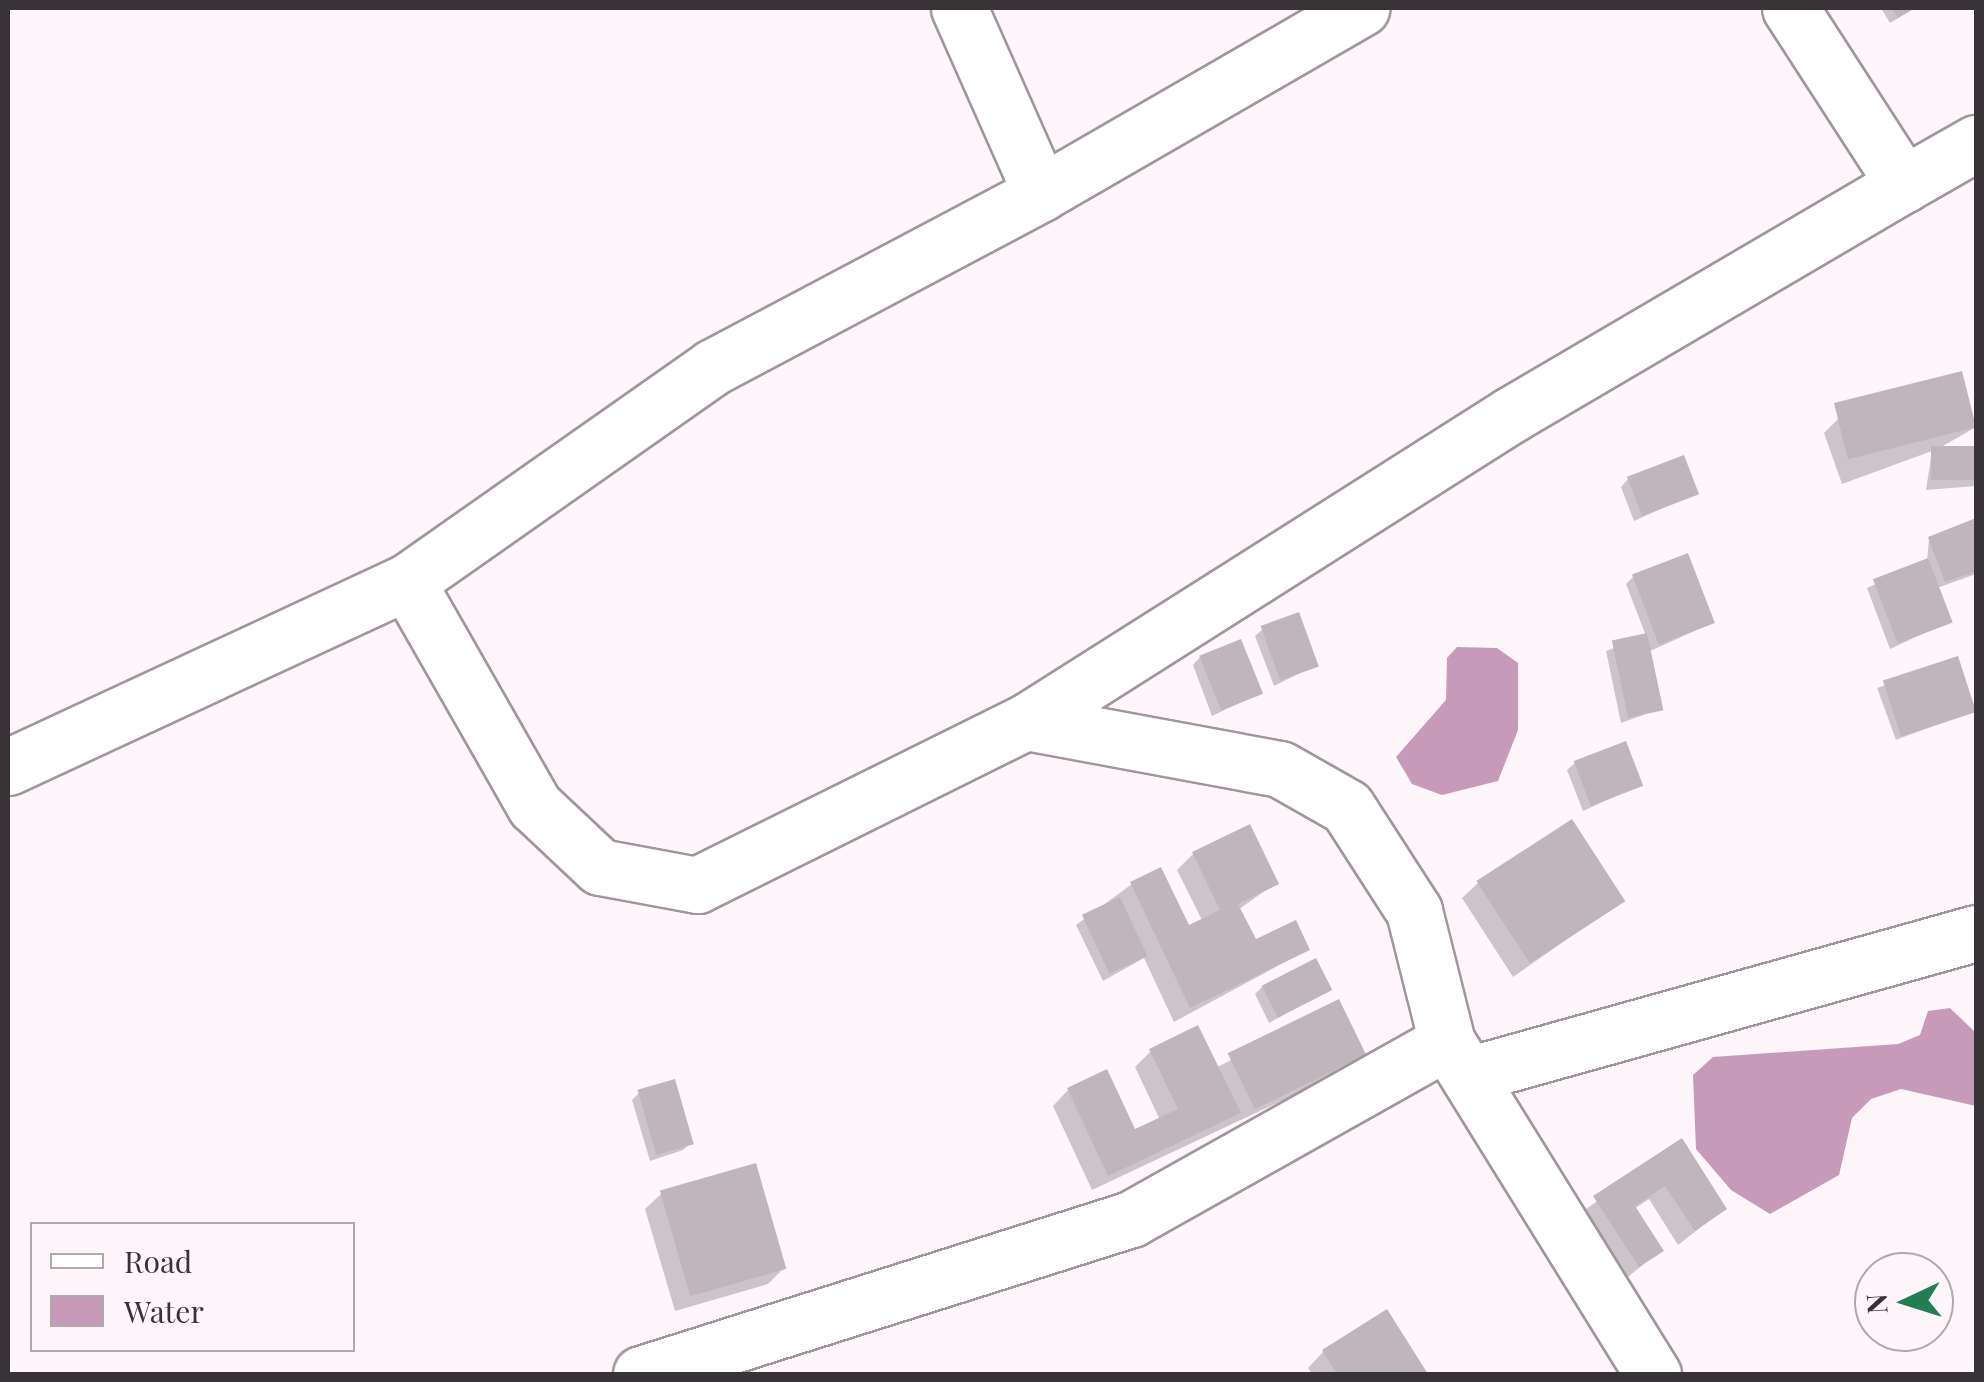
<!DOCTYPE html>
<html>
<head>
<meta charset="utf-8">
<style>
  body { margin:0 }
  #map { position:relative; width:1984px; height:1382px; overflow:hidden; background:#fef6fb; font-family:"Playfair Display",serif }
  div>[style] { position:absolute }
  .water>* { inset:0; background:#c69ab8 }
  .shadow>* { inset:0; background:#0003; transform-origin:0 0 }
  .building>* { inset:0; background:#c1b5bc; transform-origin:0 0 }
  .roads { filter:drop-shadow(2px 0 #a2969e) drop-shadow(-2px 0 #a2969e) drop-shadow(0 2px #a2969e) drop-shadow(0 -2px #a2969e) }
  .minor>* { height:55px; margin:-27.5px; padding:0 27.5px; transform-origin:27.5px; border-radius:27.5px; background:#fff }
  span { translate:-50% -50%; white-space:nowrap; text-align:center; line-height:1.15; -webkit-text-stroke:9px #fef6fb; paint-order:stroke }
  .frame { position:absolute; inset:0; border:10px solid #383336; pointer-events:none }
  .legend { position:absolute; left:30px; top:1222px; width:325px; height:130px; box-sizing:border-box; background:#fef6fb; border:2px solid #afa8ac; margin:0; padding:12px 18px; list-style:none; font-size:30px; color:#383336 }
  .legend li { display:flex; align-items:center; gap:20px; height:50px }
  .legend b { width:50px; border:2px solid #afa8ac }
  .north { position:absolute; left:1854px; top:1252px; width:100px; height:100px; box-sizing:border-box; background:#fef6fb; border:2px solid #afa8ac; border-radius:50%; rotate:266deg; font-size:28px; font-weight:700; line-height:40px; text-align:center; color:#383336 }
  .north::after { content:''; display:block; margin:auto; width:35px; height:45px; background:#237d52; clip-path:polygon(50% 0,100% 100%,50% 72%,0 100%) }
</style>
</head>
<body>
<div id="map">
  <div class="water">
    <div style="clip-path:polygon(1457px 647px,1497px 648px,1518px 663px,1518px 730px,1498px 781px,1442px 795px,1412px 784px,1396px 757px,1446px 700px,1447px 658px)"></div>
    <div style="clip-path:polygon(1950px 1008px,1976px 1033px,1976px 1106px,1901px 1089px,1871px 1099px,1852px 1118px,1839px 1175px,1770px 1214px,1731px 1190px,1696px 1149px,1693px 1075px,1713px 1057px,1898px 1044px,1920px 1035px,1928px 1011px)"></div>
  </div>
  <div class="shadow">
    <div style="clip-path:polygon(1881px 8px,1915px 8px,1890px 23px)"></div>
    <div style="clip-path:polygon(1961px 374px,1976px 427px,1936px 450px,1976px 449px,1976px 486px,1926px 490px,1932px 451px,1842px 484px,1824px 433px,1840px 417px)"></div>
    <div style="clip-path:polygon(1628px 479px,1696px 493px,1634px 521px,1621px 487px)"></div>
    <div style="clip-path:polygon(1976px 521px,1976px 574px,1937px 588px,1950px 621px,1890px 649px,1867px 588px,1927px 561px,1929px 539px)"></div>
    <div style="clip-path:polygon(1634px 576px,1712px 623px,1648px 652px,1660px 709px,1621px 723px,1606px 651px,1646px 636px,1626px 584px)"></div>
    <div style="clip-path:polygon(1263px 629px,1316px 665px,1274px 686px,1255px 636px)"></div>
    <div style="clip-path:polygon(1200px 657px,1260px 693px,1212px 716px,1193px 665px)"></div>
    <div style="left:1957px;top:659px;width:55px;height:85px;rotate:70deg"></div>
    <div style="clip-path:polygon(1575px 763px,1640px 785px,1583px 811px,1567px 770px)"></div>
    <div style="clip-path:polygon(1193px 854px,1276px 883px,1238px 910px,1255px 942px,1307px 950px,1174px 1022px,1144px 958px,1103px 981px,1076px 925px,1132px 884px,1188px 929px,1203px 922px,1177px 870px)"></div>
    <div style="clip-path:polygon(1478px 883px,1622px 901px,1513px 977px,1462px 898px)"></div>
    <div style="clip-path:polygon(1263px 986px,1329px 989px,1269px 1023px,1255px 994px)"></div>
    <div style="clip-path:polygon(1338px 1002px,1363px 1054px,1347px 1070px,1092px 1190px,1053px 1106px,1068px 1090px,1134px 1132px,1160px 1120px,1135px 1067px,1151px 1051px,1216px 1068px)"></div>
    <div style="clip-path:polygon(640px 1092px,691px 1143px,683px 1150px,650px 1161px,632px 1100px)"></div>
    <div style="clip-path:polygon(1681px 1142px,1724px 1209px,1678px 1245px,1649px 1199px,1634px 1209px,1661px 1250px,1623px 1281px,1579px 1214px)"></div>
    <div style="clip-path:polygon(661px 1194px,784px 1268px,768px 1284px,675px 1311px,645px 1209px)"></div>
    <div style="clip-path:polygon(1386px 1312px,1425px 1374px,1312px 1374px,1308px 1368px,1323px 1352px)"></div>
  </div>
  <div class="building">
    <div style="clip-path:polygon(1892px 8px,1915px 8px,1898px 18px)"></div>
    <div style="left:1962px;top:371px;width:58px;height:132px;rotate:76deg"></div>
    <div style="left:1976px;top:446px;width:34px;height:45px;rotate:90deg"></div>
    <div style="left:1684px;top:455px;width:42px;height:61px;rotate:69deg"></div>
    <div style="clip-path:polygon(1976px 518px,1976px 571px,1945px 582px,1928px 537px)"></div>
    <div style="left:1688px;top:553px;width:75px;height:60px;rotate:69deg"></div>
    <div style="left:1928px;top:558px;width:69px;height:59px;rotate:69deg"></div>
    <div style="left:1299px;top:612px;width:58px;height:41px;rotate:70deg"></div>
    <div style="left:1647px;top:633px;width:79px;height:36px;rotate:78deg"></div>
    <div style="left:1241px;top:639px;width:59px;height:45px;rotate:68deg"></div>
    <div style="left:1958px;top:656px;width:59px;height:79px;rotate:72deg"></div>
    <div style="left:1626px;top:741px;width:48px;height:56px;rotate:69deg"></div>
    <div style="left:1572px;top:819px;width:98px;height:114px;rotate:57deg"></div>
    <div style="clip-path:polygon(1250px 824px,1279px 884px,1238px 904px,1256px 939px,1296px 920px,1310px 950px,1190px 1008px,1130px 882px,1161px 867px,1189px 925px,1220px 910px,1192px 852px)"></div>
    <div style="left:1120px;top:897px;width:65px;height:42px;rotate:65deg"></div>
    <div style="left:1316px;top:958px;width:36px;height:61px;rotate:63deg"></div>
    <div style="left:1339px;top:999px;width:62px;height:124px;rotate:64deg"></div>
    <div style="clip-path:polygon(1198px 1025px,1241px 1113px,1108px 1176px,1067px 1088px,1107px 1069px,1135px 1129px,1178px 1109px,1149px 1049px)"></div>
    <div style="left:675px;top:1079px;width:68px;height:39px;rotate:74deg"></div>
    <div style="clip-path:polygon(1682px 1138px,1727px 1209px,1695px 1231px,1665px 1186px,1635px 1206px,1664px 1251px,1639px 1267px,1593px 1196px)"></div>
    <div style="left:756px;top:1163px;width:110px;height:100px;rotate:74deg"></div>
    <div style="clip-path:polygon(1387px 1309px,1428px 1374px,1337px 1374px,1322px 1350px)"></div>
  </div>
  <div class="roads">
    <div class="minor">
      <div style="left:959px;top:8px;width:202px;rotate:66.1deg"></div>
      <div style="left:1790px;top:8px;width:210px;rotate:57.1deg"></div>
      <div style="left:1904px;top:184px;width:83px;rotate:-29.7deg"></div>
      <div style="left:407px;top:582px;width:258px;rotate:60.3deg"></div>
      <div style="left:535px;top:806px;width:89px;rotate:43.2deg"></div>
      <div style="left:600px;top:867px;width:99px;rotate:10.5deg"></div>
      <div style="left:697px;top:885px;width:367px;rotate:-26.4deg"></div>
      <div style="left:1026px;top:722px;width:575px;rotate:-32.36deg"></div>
      <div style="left:1512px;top:414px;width:454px;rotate:-30.4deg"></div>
      <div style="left:1026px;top:722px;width:258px;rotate:10.5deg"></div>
      <div style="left:1280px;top:769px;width:77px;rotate:29.6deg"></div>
      <div style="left:1347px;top:807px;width:124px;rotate:57.2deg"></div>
      <div style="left:1414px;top:911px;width:135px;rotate:75.9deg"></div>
      <div style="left:1447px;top:1042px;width:391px;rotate:58.2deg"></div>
      <div style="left:8px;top:767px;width:440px;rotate:-24.9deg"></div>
      <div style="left:407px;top:582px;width:374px;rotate:-35.1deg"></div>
      <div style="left:713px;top:367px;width:371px;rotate:-27.9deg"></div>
      <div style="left:1041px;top:193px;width:370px;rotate:-30deg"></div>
      <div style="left:1468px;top:1075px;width:527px;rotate:-15.62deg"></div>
      <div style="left:641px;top:1374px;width:514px;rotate:-17.55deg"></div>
      <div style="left:1131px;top:1219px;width:362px;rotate:-29.3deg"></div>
    </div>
  </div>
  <div class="frame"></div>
  <ul class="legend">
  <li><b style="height:12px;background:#fff"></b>Road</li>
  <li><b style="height:28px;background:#c69ab8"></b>Water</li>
  </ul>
  <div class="north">N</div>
</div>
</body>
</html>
